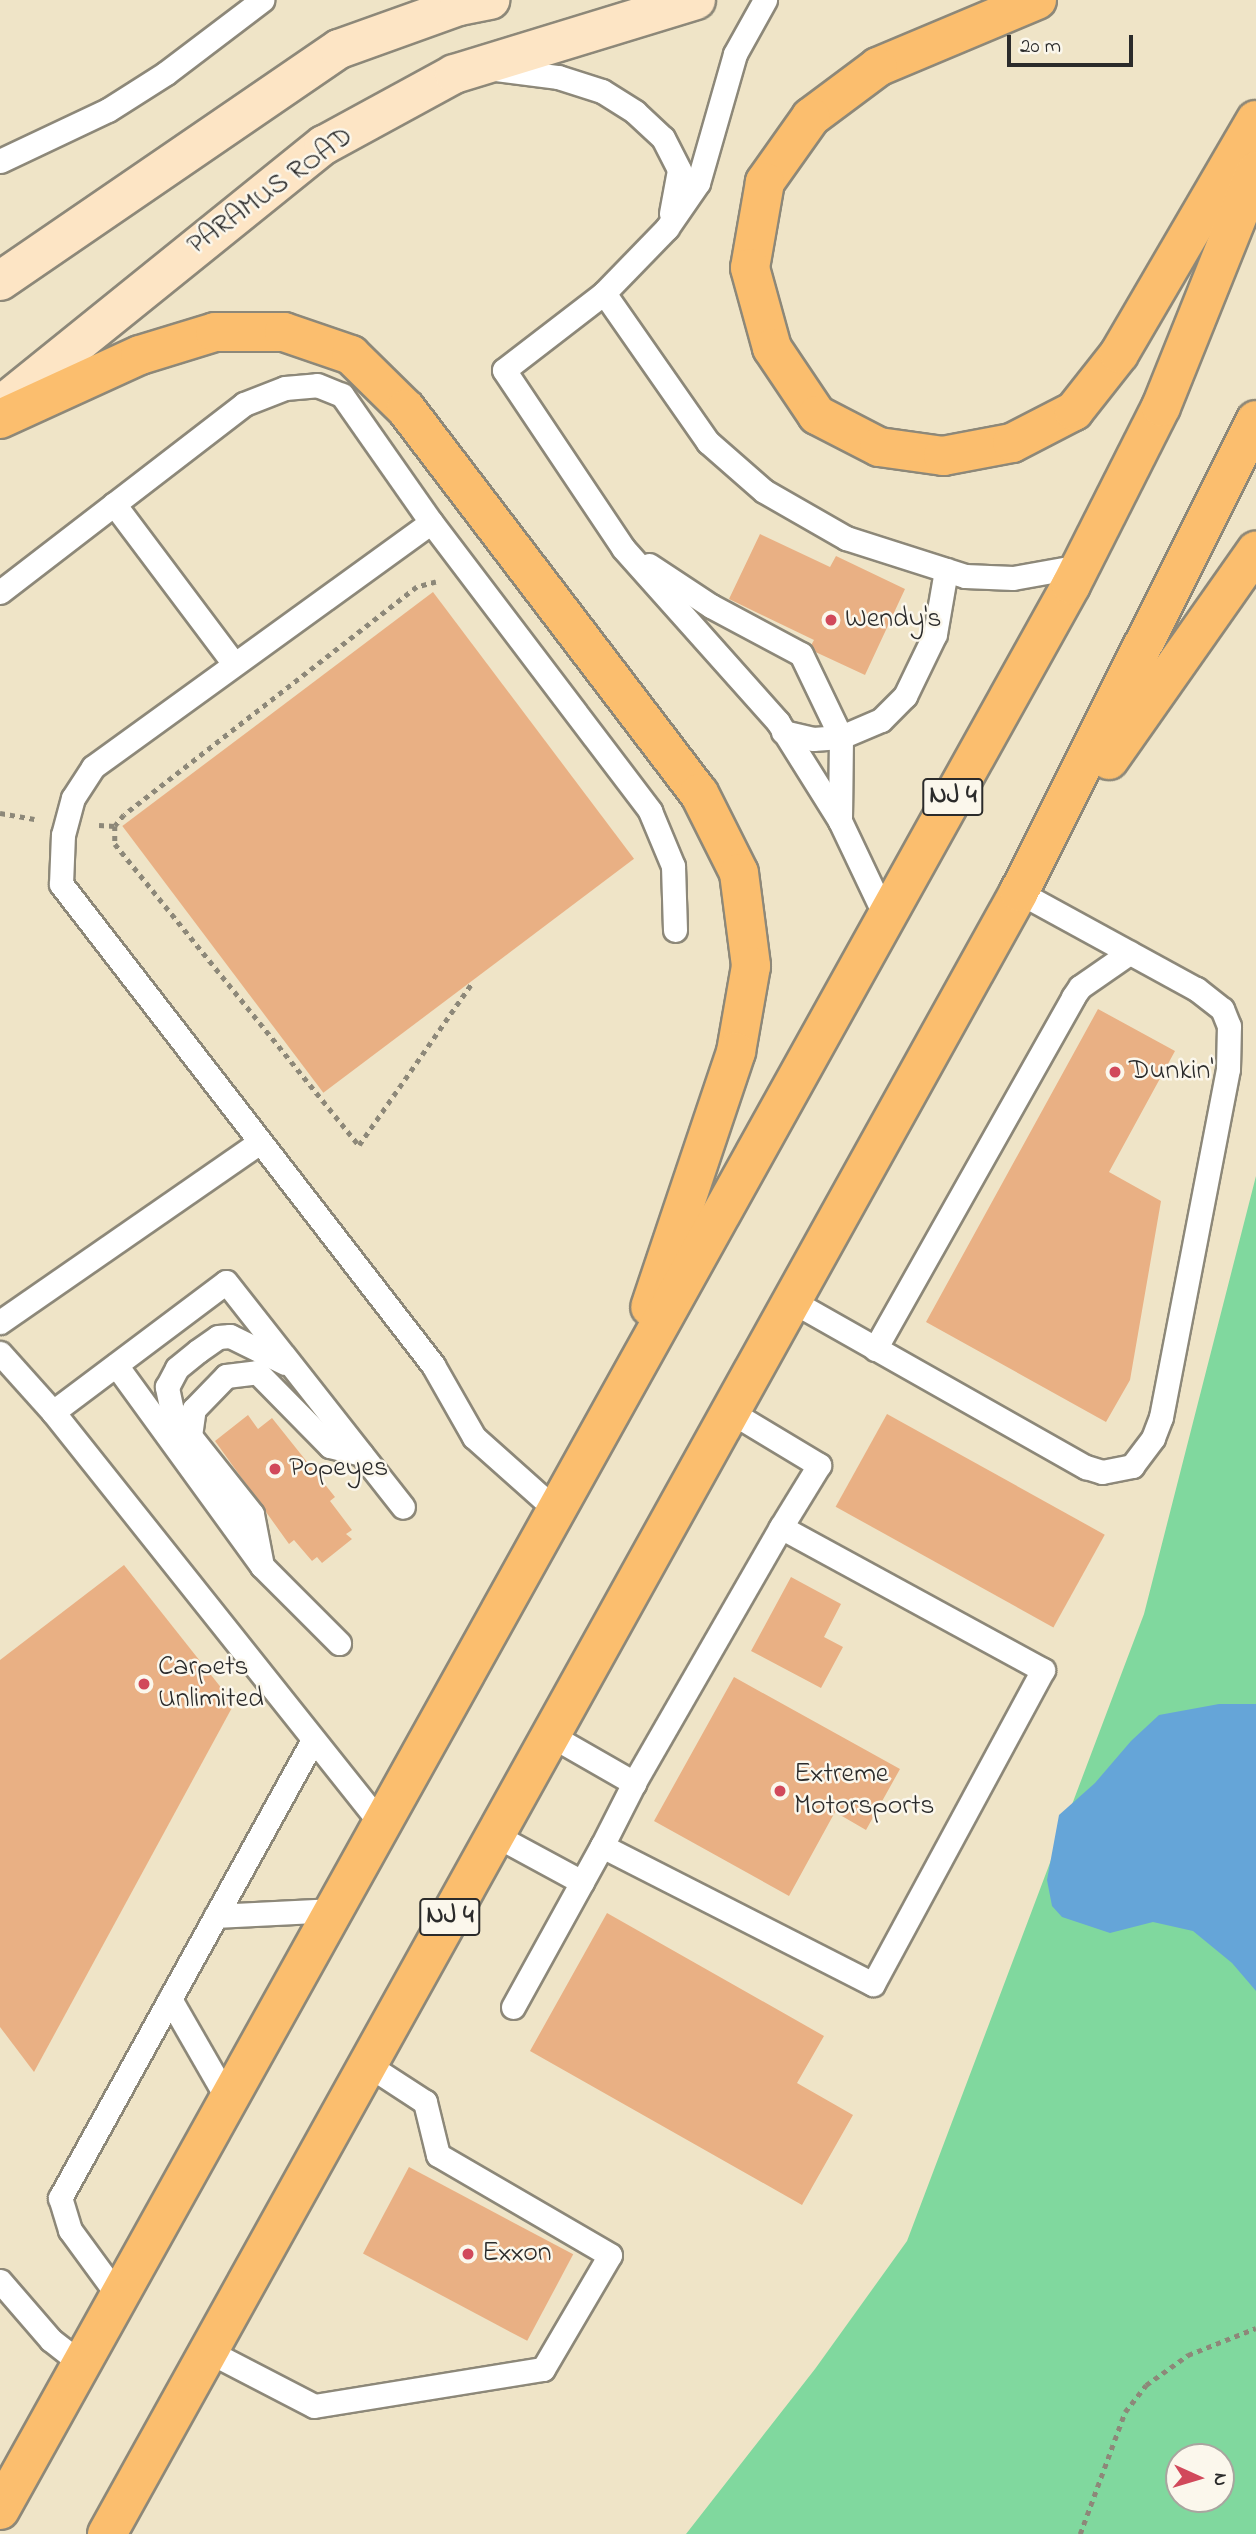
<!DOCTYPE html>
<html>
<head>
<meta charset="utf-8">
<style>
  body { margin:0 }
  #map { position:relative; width:1256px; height:2534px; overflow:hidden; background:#efe4c7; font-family:"Indie Flower",sans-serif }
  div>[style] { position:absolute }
  .green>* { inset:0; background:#80d89e }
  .water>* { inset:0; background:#65a5d8 }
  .building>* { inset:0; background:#e9b084; transform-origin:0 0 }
  .path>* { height:4.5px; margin-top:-2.25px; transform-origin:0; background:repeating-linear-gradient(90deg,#8d8879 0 5px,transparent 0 10px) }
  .roads { filter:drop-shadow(2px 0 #8d8879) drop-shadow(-2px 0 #8d8879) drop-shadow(0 2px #8d8879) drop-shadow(0 -2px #8d8879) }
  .lane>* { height:23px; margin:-11.5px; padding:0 11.5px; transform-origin:11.5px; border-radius:11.5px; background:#fff }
  .secondary>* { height:38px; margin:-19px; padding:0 19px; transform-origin:19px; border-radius:19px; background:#fde5c5 }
  .highway>* { height:38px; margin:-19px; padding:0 19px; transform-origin:19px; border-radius:19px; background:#fbbe6e }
  .dots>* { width:19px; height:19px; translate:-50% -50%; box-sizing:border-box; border:4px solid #fbf7ec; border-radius:50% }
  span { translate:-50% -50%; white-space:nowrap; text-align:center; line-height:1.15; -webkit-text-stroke:5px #fbf7ec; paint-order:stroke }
  .shield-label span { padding:2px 5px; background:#fbf7ec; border:2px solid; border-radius:5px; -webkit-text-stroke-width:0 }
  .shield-label { font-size:26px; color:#2b2b2b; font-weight:700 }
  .street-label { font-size:28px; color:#2b2b2b }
  .poi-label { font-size:28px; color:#2b2b2b }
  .left { translate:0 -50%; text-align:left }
  .north { position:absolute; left:1165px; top:2443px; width:70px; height:70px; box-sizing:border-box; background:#fbf7ec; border:2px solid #a8a59f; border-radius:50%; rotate:94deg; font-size:19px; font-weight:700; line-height:28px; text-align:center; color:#2b2b2b }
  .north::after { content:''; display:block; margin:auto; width:24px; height:32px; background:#d1495b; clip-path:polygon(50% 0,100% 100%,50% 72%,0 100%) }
  .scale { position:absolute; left:1007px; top:35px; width:126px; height:32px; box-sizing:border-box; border:4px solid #2b2b2b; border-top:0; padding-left:9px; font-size:21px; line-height:24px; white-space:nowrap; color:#2b2b2b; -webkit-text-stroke:5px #fbf7ec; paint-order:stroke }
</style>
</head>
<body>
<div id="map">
  <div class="green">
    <div style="clip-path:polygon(evenodd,1256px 1176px,1256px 2534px,686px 2534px,815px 2369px,907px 2241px,1144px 1614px,1256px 1176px,1179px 2457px,1221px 2457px,1221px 2499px,1179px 2499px,1179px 2457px)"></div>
  </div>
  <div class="water">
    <div style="clip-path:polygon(1219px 1704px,1256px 1704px,1256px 1991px,1232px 1963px,1193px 1931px,1153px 1922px,1110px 1933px,1062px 1917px,1052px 1906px,1047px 1880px,1059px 1815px,1095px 1783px,1131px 1741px,1159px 1715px)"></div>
  </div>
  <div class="building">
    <div style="clip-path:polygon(760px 534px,830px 567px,836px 556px,905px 589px,865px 675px,809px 649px,814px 640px,729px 599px)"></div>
    <div style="left:433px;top:592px;width:334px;height:389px;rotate:53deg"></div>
    <div style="clip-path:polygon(1098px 1009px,1175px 1051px,1109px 1172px,1161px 1201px,1130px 1380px,1106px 1422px,926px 1322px)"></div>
    <div style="left:887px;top:1414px;width:249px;height:106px;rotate:29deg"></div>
    <div style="clip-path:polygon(248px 1415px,258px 1429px,272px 1418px,335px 1497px,330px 1501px,352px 1530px,346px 1534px,352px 1539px,322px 1563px,317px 1557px,312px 1561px,294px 1540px,289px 1544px,215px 1441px)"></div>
    <div style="clip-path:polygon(124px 1565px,234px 1704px,34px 2072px,0 2027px,0 1660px)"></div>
    <div style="clip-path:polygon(791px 1577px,841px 1604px,824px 1637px,843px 1647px,821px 1688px,751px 1651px)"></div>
    <div style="clip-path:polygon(734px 1677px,900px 1769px,866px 1830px,835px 1812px,789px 1896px,654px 1821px)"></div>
    <div style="clip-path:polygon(607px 1913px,824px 2036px,797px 2083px,853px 2115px,802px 2205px,530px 2051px)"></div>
    <div style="left:409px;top:2167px;width:186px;height:98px;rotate:28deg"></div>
  </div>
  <div class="path">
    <div style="left:436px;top:582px;width:20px;rotate:165deg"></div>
    <div style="left:417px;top:587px;width:371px;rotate:142.1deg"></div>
    <div style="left:124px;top:815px;width:14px;rotate:129deg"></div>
    <div style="left:115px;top:826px;width:18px;rotate:90deg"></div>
    <div style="left:115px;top:844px;width:387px;rotate:51deg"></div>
    <div style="left:359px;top:1145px;width:198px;rotate:-55.1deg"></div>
    <div style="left:0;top:813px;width:35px;rotate:10deg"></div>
    <div style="left:99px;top:825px;width:16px;rotate:4deg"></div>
    <div style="left:1080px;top:2534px;width:130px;rotate:-69.8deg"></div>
    <div style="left:1125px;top:2412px;width:34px;rotate:-52deg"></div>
    <div style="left:1146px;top:2385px;width:52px;rotate:-35.5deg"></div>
    <div style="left:1188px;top:2355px;width:73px;rotate:-21.7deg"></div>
  </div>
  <div class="roads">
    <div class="lane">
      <div style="left:765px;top:0;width:62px;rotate:119.1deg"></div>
      <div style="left:735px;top:54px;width:134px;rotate:106deg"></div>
      <div style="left:698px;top:183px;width:55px;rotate:124.6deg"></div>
      <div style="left:667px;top:228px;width:91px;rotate:134.1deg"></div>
      <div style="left:604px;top:293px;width:126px;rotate:142.4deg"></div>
      <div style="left:504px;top:370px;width:214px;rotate:56.2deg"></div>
      <div style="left:623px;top:548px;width:233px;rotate:48.3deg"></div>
      <div style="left:778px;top:722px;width:117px;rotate:57.9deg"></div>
      <div style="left:840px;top:821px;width:107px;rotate:64.6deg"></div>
      <div style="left:496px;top:69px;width:63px;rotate:7.4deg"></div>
      <div style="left:558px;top:77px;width:46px;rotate:17.7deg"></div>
      <div style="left:602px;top:91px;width:39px;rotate:32deg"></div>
      <div style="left:635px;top:112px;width:38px;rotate:43deg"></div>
      <div style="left:663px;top:138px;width:36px;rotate:63deg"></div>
      <div style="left:679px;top:170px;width:44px;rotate:100.5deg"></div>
      <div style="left:0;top:161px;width:119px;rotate:-25.3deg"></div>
      <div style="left:108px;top:110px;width:69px;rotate:-32.5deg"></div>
      <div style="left:166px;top:73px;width:121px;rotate:-37.2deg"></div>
      <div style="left:604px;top:293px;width:182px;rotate:55.1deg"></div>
      <div style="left:708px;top:442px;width:74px;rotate:41.2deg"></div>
      <div style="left:764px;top:491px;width:95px;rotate:29.8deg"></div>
      <div style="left:846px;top:538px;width:125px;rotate:17.7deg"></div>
      <div style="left:965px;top:576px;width:48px;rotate:2.4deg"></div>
      <div style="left:1013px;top:578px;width:68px;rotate:-10.2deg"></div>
      <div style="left:114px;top:504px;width:200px;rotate:53.1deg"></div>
      <div style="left:649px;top:565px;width:74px;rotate:33.5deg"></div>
      <div style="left:711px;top:606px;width:102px;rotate:28.1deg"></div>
      <div style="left:801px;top:654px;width:92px;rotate:64.3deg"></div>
      <div style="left:841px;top:737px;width:84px;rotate:90.7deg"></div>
      <div style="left:0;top:592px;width:308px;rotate:-37.6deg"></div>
      <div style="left:244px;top:404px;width:44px;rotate:-21.3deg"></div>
      <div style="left:285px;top:388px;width:32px;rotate:-5deg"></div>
      <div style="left:317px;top:385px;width:27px;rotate:22deg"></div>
      <div style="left:342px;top:395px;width:155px;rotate:55deg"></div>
      <div style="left:783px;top:732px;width:31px;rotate:13deg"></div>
      <div style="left:813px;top:739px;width:28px;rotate:-4deg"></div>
      <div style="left:841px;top:737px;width:43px;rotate:-23deg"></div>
      <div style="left:881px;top:720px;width:34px;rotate:-45deg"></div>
      <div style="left:905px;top:696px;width:69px;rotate:-64.2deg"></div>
      <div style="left:935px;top:634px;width:65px;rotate:-80.2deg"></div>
      <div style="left:792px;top:1301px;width:338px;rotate:29.5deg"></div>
      <div style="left:1086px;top:1467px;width:17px;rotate:17deg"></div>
      <div style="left:1102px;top:1472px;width:31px;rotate:-11deg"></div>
      <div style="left:1132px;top:1466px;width:35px;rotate:-53deg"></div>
      <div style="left:1153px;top:1438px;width:22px;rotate:-69deg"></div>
      <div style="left:1161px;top:1417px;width:354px;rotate:-79.1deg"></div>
      <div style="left:1228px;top:1069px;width:43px;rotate:-88.7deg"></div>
      <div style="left:1229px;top:1026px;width:18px;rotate:-112deg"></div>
      <div style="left:1222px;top:1009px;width:33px;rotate:-142deg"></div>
      <div style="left:1196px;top:989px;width:202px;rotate:-151.3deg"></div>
      <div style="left:0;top:1322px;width:316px;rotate:-34.7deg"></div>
      <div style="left:875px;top:1349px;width:404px;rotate:-60.6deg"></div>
      <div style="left:1073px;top:997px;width:12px;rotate:-55deg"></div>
      <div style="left:1080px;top:987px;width:60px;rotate:-34.8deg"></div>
      <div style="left:0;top:1353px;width:79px;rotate:48.1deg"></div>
      <div style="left:53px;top:1412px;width:528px;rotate:51.46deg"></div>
      <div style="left:116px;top:1365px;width:248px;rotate:54deg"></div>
      <div style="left:262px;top:1566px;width:109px;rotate:45deg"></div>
      <div style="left:53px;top:1412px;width:216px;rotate:-36.9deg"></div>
      <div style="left:226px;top:1282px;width:286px;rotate:51.8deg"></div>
      <div style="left:731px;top:1412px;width:103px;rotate:31.1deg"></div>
      <div style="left:819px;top:1465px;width:73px;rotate:121.5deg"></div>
      <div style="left:781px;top:1527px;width:295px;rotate:119.9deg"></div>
      <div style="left:634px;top:1783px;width:71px;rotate:116.9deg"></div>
      <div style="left:602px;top:1846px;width:304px;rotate:27deg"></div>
      <div style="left:873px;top:1984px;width:357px;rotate:-61.6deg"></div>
      <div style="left:1043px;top:1670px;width:298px;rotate:-151.4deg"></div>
      <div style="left:190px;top:1436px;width:31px;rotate:-126deg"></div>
      <div style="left:172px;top:1411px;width:25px;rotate:-102deg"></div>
      <div style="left:167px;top:1387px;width:21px;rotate:-62deg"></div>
      <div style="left:177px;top:1368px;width:27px;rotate:-39deg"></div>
      <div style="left:198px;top:1351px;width:24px;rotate:-35deg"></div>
      <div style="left:218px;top:1337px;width:12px;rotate:-5deg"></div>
      <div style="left:230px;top:1336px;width:61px;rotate:26.1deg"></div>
      <div style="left:557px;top:1511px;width:111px;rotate:-138.3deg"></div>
      <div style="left:474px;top:1437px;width:83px;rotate:-119.7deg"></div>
      <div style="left:433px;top:1365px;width:608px;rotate:-127.72deg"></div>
      <div style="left:61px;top:884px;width:49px;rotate:-87.7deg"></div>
      <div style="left:63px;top:835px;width:38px;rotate:-75deg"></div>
      <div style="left:73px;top:798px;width:37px;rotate:-57deg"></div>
      <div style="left:93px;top:767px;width:417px;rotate:-35.9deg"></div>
      <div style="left:431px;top:522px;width:363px;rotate:52.8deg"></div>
      <div style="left:650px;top:811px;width:60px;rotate:67.3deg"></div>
      <div style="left:673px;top:866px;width:64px;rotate:88.2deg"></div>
      <div style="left:262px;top:1566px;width:53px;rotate:-100.9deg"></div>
      <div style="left:252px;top:1514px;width:100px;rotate:-128.5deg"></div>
      <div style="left:190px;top:1436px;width:27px;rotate:-82deg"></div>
      <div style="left:194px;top:1409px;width:46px;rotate:-45.9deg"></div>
      <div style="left:226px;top:1376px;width:31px;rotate:-7deg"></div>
      <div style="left:257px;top:1372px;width:104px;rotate:45.4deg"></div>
      <div style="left:330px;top:1446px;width:32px;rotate:14deg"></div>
      <div style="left:552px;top:1736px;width:95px;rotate:29.8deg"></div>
      <div style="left:495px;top:1835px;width:99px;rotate:28.4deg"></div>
      <div style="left:216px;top:1916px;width:118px;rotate:-2.9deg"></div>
      <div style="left:170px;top:1999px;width:116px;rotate:60.1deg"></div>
      <div style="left:513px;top:2007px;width:184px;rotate:-61.1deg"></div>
      <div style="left:0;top:2281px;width:78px;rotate:49.2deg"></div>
      <div style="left:51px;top:2340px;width:23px;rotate:38deg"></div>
      <div style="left:69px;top:2354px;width:16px;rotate:14deg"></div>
      <div style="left:119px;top:2297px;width:83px;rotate:-126.2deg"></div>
      <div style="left:70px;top:2230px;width:34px;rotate:-107deg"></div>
      <div style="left:60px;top:2198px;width:523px;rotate:-61.08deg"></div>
      <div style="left:208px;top:2351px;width:119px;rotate:27.4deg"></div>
      <div style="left:314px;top:2406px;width:232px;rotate:-9.2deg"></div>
      <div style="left:543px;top:2369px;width:132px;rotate:-59.6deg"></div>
      <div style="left:610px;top:2255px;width:199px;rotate:-149.8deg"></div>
      <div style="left:438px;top:2155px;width:55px;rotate:-103.8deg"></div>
      <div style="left:425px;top:2102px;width:68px;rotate:-147deg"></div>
    </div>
    <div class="secondary">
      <div style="left:0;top:281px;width:411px;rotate:-34.4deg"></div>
      <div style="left:339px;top:49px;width:127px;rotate:-19.7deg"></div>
      <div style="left:459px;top:6px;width:32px;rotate:-11deg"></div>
      <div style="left:0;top:406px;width:416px;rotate:-38.9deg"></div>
      <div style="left:324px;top:145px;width:148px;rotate:-28.6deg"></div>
      <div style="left:454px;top:74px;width:253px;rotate:-17deg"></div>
    </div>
    <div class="highway">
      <div style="left:1037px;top:0;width:173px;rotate:157.2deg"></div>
      <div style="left:878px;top:67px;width:84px;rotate:143.3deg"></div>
      <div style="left:811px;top:117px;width:80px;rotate:125.3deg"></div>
      <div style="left:765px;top:182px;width:87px;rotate:99.9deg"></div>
      <div style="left:750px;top:268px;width:83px;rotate:74.6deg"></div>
      <div style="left:772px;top:348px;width:81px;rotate:56.1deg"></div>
      <div style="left:817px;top:415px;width:70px;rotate:27.3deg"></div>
      <div style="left:879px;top:447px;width:65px;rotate:8deg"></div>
      <div style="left:943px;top:456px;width:70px;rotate:-10.7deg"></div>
      <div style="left:1012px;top:443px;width:70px;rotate:-27.3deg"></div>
      <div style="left:1074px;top:411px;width:73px;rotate:-51.7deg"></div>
      <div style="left:1119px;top:354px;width:271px;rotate:-59.7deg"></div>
      <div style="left:0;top:419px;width:154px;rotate:-24.6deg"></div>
      <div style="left:140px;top:355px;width:78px;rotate:-17deg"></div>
      <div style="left:215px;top:332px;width:69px"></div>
      <div style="left:284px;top:332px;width:71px;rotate:18.9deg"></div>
      <div style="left:351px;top:355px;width:77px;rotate:44.5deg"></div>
      <div style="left:406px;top:409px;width:483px;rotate:52.7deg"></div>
      <div style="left:699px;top:793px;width:89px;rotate:63.4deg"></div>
      <div style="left:739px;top:873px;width:94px;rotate:82.6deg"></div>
      <div style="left:751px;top:966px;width:87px;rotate:99.9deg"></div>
      <div style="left:736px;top:1052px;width:269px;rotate:108.6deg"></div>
      <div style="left:1109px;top:760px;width:256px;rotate:-54.9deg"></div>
      <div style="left:0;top:2510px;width:2203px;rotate:-60.91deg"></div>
      <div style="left:1071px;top:585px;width:199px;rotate:-63.2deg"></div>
      <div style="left:1161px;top:407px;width:254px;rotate:-68.1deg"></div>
      <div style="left:107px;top:2534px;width:1878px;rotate:-60.95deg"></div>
      <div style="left:1019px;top:892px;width:528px;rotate:-63.34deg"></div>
    </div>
  </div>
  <div class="dots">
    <div style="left:831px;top:620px;background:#d1495b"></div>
    <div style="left:1115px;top:1072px;background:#d1495b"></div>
    <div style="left:275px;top:1469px;background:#d1495b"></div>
    <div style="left:144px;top:1684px;background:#d1495b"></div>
    <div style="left:780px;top:1791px;background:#d1495b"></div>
    <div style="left:468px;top:2254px;background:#d1495b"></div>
  </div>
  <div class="shield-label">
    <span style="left:953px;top:797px">NJ 4</span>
    <span style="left:450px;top:1917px">NJ 4</span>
  </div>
  <div class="street-label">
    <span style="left:271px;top:192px;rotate:-36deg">PARAMUS ROAD</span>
  </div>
  <div class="poi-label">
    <span class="left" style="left:845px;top:620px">Wendy's</span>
    <span class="left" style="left:1129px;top:1072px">Dunkin'</span>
    <span class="left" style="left:289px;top:1469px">Popeyes</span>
    <span class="left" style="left:158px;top:1684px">Carpets<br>Unlimited</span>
    <span class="left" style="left:794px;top:1791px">Extreme<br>Motorsports</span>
    <span class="left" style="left:482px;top:2254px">Exxon</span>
  </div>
  <div class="north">N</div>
  <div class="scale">20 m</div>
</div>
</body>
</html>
